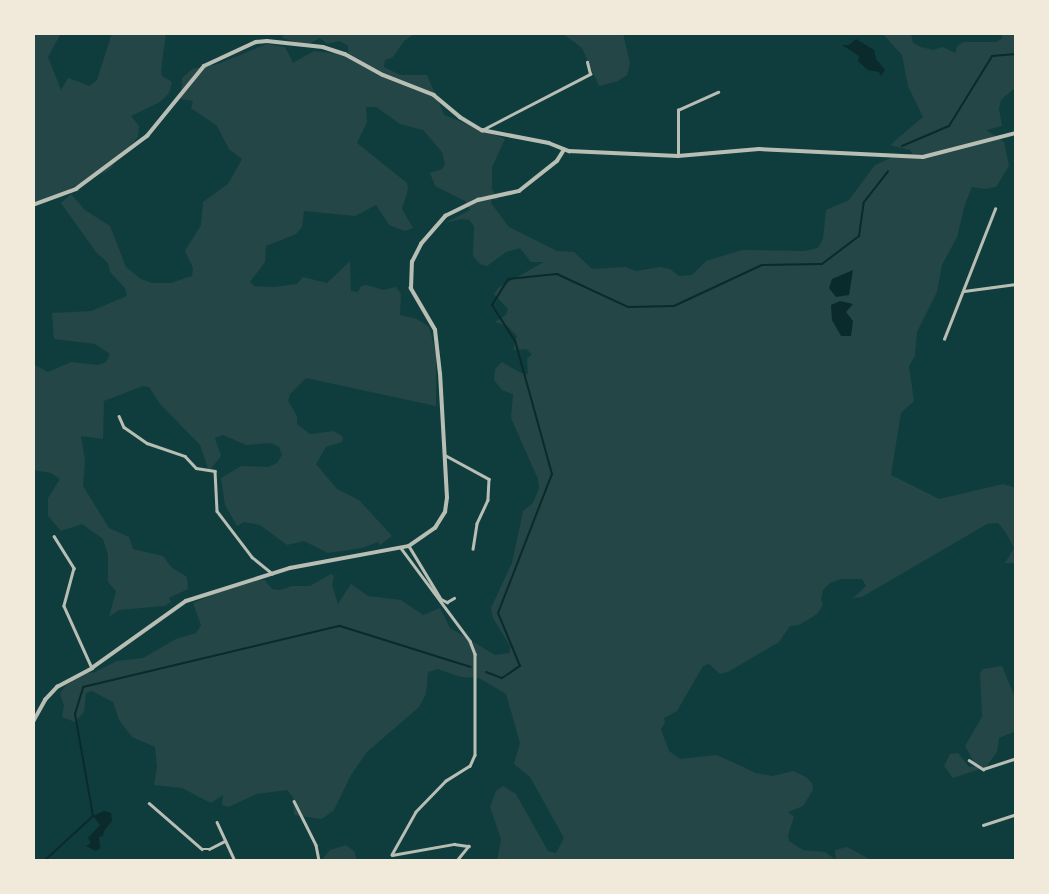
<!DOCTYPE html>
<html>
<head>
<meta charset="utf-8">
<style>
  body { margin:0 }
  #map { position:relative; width:1049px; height:894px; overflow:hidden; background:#0f3d3e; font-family:"Noto Sans",sans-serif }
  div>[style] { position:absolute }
  .green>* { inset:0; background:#244646 }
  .water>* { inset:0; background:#0a2a2b }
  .stream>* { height:2px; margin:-1px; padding:0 1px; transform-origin:1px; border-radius:1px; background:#0a2a2b }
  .minor>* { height:2.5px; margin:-1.25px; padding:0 1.25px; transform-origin:1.25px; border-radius:1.25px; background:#b8beb3 }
  .tertiary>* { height:3.5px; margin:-1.75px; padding:0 1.75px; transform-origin:1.75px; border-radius:1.75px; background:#b8beb3 }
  span { translate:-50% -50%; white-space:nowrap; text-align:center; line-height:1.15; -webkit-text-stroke:5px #f1e9da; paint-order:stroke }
  .frame { position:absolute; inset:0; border:35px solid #f1e9da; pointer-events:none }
</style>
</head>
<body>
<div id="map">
  <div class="green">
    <div style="clip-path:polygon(33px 33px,61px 33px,48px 57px,61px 90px,68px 78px,90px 86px,97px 80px,112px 33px,166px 33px,161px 70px,162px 76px,172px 82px,169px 93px,160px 102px,131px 116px,139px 126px,138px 137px,109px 170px,69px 189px,69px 193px,33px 202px)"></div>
    <div style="clip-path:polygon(284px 33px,416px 33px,404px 41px,393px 57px,385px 60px,384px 67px,400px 75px,427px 75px,444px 115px,505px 139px,492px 167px,492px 189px,498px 200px,492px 199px,491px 203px,509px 227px,557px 251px,574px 252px,592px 269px,625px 267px,636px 271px,660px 267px,670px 269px,679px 276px,692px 275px,706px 261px,742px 250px,804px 251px,818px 248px,823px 239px,826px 210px,849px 200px,875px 165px,893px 157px,913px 154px,910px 150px,890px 145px,923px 117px,908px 86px,902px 55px,882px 33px,911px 33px,913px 43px,921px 47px,933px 50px,943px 47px,955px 53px,958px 45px,964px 42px,997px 42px,1002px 38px,1001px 33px,1016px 33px,1016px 87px,1001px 100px,999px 109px,1002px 126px,986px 130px,1004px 142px,1009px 166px,996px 187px,985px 189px,972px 187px,965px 204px,957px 237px,942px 265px,937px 292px,917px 332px,915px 356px,909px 366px,914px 401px,901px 413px,891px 475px,939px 499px,1003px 484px,1016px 488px,1016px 563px,1005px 563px,1014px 548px,1005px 531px,998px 523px,987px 524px,862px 597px,853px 598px,866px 586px,862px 579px,841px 579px,830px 583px,823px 590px,821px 600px,823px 605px,817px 614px,799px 625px,790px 626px,779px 642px,728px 672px,720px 674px,709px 664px,703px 666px,677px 711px,664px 718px,665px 723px,661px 729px,669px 751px,680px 759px,717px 755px,756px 773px,773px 776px,793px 771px,806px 777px,812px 783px,813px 790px,803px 806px,788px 812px,794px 817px,788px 835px,789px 841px,803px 850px,825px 852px,836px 860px,835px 850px,847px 847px,873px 861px,497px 861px,501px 839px,490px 807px,496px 791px,503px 786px,516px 794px,548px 851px,556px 853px,564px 838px,530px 777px,514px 764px,520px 743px,506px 694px,479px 678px,461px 677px,438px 669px,428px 672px,426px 694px,419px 707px,367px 752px,351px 775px,334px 810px,322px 819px,294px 815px,293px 797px,287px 790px,257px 794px,228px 807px,222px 805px,223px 795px,211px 803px,182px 788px,154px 785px,157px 767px,155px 747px,132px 737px,119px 720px,113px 702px,92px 691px,86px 693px,84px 712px,75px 722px,62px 717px,64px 705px,60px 694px,65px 686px,83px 674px,95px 672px,117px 661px,143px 658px,176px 639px,196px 633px,201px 625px,193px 603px,244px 581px,265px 580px,272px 589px,280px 590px,292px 586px,310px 586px,331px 574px,334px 576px,332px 585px,338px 604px,351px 584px,368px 596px,401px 600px,423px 615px,440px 608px,450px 628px,495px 655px,510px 653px,510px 646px,493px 618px,491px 608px,512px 563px,523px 511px,533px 503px,539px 488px,538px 479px,511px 418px,513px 394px,502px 390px,494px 380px,495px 369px,502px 362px,521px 373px,528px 374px,527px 359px,532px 354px,526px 349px,513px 350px,517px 336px,507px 326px,495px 322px,506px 315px,508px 309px,494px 294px,498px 288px,544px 262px,531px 262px,520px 248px,506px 252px,487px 266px,480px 264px,473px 256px,474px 226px,469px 220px,461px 219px,445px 223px,470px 210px,465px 201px,435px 186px,430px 173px,442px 169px,445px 164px,442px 152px,423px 130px,400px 124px,376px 107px,366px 107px,367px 122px,357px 143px,407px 183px,408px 189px,402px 209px,413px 228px,405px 231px,389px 225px,376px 205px,355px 216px,304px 211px,302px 227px,296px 234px,266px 246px,265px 262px,250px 282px,254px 286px,274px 287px,297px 284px,303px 277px,327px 283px,350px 261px,351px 291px,358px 292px,361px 286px,367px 285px,383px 290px,396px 287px,401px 294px,400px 315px,417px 319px,429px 327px,436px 353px,436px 406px,306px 378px,290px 394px,288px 401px,297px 416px,297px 424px,310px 434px,334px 431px,343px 437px,342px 442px,326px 447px,316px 464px,337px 489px,359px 500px,392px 536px,380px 545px,378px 542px,362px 548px,328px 553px,304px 541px,287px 545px,260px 525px,244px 522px,237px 526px,225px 505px,221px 478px,241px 466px,268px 467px,277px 463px,282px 455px,279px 447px,271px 443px,246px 445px,223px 435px,215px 438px,221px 456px,209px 471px,200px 445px,160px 404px,149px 387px,143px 386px,104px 401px,103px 439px,81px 436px,85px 461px,83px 486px,109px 528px,129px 537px,133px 549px,163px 556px,172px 568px,187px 577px,188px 589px,169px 598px,171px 602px,164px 606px,119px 610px,109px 617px,116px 591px,108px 582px,108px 555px,103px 539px,82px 524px,61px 531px,48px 516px,48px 498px,60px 479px,51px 473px,33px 470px,33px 364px,48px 372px,71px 362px,98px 365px,106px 362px,110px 354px,95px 344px,54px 339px,52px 313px,91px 311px,127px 296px,125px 288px,110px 272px,108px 263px,96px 252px,61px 203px,71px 194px,85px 210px,110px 226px,126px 267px,141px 279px,152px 283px,171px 283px,192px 276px,193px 268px,185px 251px,201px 225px,203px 202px,228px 184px,242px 159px,229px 149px,217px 126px,191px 108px,193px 101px,181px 99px,182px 78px,192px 69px,218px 64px,267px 44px,285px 47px,293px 63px,314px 51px,348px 55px,348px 46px,340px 41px,327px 44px,320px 38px,307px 45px,282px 38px)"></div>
    <div style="clip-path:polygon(562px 33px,623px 33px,630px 63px,627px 75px,618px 81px,599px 86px,582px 48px)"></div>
    <div style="clip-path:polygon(1002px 666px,1016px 700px,1016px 731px,999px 738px,997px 752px,986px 767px,953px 778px,944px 766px,950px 754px,958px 753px,969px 767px,976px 766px,965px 746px,982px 717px,980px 673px,983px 669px)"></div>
    <div style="clip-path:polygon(346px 845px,354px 851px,357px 861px,321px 861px,330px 850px)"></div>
  </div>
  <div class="water">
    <div style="clip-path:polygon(856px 39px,874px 50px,876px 59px,885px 70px,881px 76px,879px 72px,868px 70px,858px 61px,859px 56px,842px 45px,849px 45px)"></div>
    <div style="clip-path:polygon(853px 270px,849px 295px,836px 297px,829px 288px,832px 279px)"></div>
    <div style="clip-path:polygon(840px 301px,853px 304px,846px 312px,853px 321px,851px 336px,841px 336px,832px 320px,831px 305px)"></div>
    <div style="clip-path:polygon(104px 811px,111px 813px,112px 821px,104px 831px,103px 836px,99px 837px,100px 848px,96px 851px,86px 846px,91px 843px,88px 838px,100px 825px,93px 816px)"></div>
  </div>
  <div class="stream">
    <div style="left:902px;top:146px;width:51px;rotate:-23.1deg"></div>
    <div style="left:949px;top:126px;width:82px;rotate:-58.4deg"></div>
    <div style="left:992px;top:56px;width:24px;rotate:-5deg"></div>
    <div style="left:486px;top:672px;width:17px;rotate:21deg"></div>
    <div style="left:502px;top:678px;width:22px;rotate:-34deg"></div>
    <div style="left:520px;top:666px;width:57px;rotate:-112.5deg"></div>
    <div style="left:498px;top:613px;width:149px;rotate:-68.8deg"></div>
    <div style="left:552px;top:474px;width:138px;rotate:-105.5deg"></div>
    <div style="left:515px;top:341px;width:43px;rotate:-122.6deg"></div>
    <div style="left:492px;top:305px;width:31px;rotate:-58deg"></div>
    <div style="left:508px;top:279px;width:49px;rotate:-5.8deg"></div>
    <div style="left:557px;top:274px;width:78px;rotate:24.9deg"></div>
    <div style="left:628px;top:307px;width:46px;rotate:-1.2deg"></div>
    <div style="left:674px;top:306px;width:97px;rotate:-25deg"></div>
    <div style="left:762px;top:265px;width:60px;rotate:-1deg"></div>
    <div style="left:822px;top:264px;width:46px;rotate:-37.1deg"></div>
    <div style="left:859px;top:236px;width:34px;rotate:-82deg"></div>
    <div style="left:864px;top:202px;width:39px;rotate:-52deg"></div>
    <div style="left:44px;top:861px;width:67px;rotate:-42.6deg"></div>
    <div style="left:93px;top:816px;width:104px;rotate:-100deg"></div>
    <div style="left:75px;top:714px;width:28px;rotate:-73deg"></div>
    <div style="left:83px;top:687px;width:264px;rotate:-13.4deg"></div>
    <div style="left:340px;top:626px;width:137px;rotate:17.4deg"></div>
  </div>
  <div class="minor">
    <div style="left:482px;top:130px;width:122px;rotate:-27.4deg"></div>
    <div style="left:590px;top:74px;width:12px;rotate:-104deg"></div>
    <div style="left:678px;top:156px;width:46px;rotate:-90deg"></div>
    <div style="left:678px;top:110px;width:44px;rotate:-24.2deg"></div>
    <div style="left:964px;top:291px;width:52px;rotate:-7.7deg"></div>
    <div style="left:944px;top:339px;width:140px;rotate:-68.6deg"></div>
    <div style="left:119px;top:416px;width:12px;rotate:66deg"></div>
    <div style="left:124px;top:427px;width:28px;rotate:35deg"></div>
    <div style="left:147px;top:443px;width:40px;rotate:18.9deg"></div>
    <div style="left:185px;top:456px;width:16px;rotate:47deg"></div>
    <div style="left:196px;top:468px;width:19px;rotate:9deg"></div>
    <div style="left:215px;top:471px;width:40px;rotate:87.1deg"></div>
    <div style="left:217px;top:511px;width:58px;rotate:52.7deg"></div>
    <div style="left:252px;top:557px;width:26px;rotate:39deg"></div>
    <div style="left:445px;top:455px;width:50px;rotate:28.6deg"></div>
    <div style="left:489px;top:479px;width:21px;rotate:93deg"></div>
    <div style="left:488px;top:500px;width:26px;rotate:115deg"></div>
    <div style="left:477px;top:524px;width:25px;rotate:99deg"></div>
    <div style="left:54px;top:536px;width:38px;rotate:58deg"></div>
    <div style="left:74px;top:568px;width:39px;rotate:105deg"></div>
    <div style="left:64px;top:606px;width:68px;rotate:65.7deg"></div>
    <div style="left:409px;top:546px;width:62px;rotate:58.9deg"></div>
    <div style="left:441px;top:599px;width:7px;rotate:27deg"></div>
    <div style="left:447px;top:602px;width:8px;rotate:-30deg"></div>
    <div style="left:401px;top:548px;width:116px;rotate:53.4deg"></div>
    <div style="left:470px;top:641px;width:14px;rotate:69deg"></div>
    <div style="left:475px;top:654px;width:101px;rotate:90deg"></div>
    <div style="left:475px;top:755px;width:12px;rotate:114deg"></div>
    <div style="left:470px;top:766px;width:28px;rotate:148deg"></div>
    <div style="left:446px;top:781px;width:43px;rotate:134.1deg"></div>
    <div style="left:416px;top:812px;width:49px;rotate:119.2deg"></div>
    <div style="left:392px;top:855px;width:63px;rotate:-10.1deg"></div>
    <div style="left:454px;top:844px;width:15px;rotate:8deg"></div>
    <div style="left:469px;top:846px;width:19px;rotate:129deg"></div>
    <div style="left:969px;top:760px;width:17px;rotate:33deg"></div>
    <div style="left:983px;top:769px;width:35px;rotate:-18deg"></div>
    <div style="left:294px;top:801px;width:49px;rotate:63.4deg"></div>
    <div style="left:316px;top:845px;width:16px;rotate:79deg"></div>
    <div style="left:149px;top:803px;width:70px;rotate:41deg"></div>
    <div style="left:202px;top:849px;width:7px"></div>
    <div style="left:209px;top:849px;width:18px;rotate:-27deg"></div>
    <div style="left:217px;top:822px;width:43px;rotate:65.2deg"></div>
    <div style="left:983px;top:825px;width:35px;rotate:-18deg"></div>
  </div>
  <div class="tertiary">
    <div style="left:33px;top:205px;width:46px;rotate:-20.4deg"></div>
    <div style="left:76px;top:189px;width:89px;rotate:-36.7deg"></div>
    <div style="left:147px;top:136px;width:90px;rotate:-50.8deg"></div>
    <div style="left:204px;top:66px;width:57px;rotate:-24.8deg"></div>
    <div style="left:256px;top:42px;width:11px;rotate:-5deg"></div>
    <div style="left:267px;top:41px;width:56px;rotate:6.1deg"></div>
    <div style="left:323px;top:47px;width:23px;rotate:18deg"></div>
    <div style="left:345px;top:54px;width:43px;rotate:28.9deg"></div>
    <div style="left:383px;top:75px;width:55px;rotate:21.4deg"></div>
    <div style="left:434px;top:95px;width:34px;rotate:40deg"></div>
    <div style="left:460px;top:117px;width:26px;rotate:31deg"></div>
    <div style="left:482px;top:130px;width:68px;rotate:11deg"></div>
    <div style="left:549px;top:143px;width:22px;rotate:22deg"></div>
    <div style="left:569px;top:151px;width:109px;rotate:2.6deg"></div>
    <div style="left:678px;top:156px;width:81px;rotate:-4.9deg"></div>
    <div style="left:759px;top:149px;width:164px;rotate:2.8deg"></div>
    <div style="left:923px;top:157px;width:96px;rotate:-14.5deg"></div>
    <div style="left:33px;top:722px;width:25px;rotate:-61deg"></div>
    <div style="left:45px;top:700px;width:18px;rotate:-47deg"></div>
    <div style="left:57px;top:687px;width:40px;rotate:-28deg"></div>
    <div style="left:92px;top:668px;width:115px;rotate:-35.5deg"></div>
    <div style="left:186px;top:601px;width:109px;rotate:-17.6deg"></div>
    <div style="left:290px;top:568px;width:121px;rotate:-10.5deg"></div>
    <div style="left:409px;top:546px;width:32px;rotate:-35deg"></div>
    <div style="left:435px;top:528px;width:19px;rotate:-58deg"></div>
    <div style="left:445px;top:512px;width:14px;rotate:-82deg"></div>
    <div style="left:447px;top:498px;width:124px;rotate:-93.2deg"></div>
    <div style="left:440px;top:374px;width:44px;rotate:-96.5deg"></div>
    <div style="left:435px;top:330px;width:48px;rotate:-120.3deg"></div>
    <div style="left:411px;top:289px;width:27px;rotate:-88deg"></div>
    <div style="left:412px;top:262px;width:20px;rotate:-63deg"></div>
    <div style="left:421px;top:244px;width:37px;rotate:-49deg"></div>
    <div style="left:445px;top:216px;width:37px;rotate:-26deg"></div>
    <div style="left:478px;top:200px;width:42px;rotate:-12.4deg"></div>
    <div style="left:519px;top:191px;width:48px;rotate:-38.3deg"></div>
    <div style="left:557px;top:161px;width:13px;rotate:-58deg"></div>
  </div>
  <div class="frame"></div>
</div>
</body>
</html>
